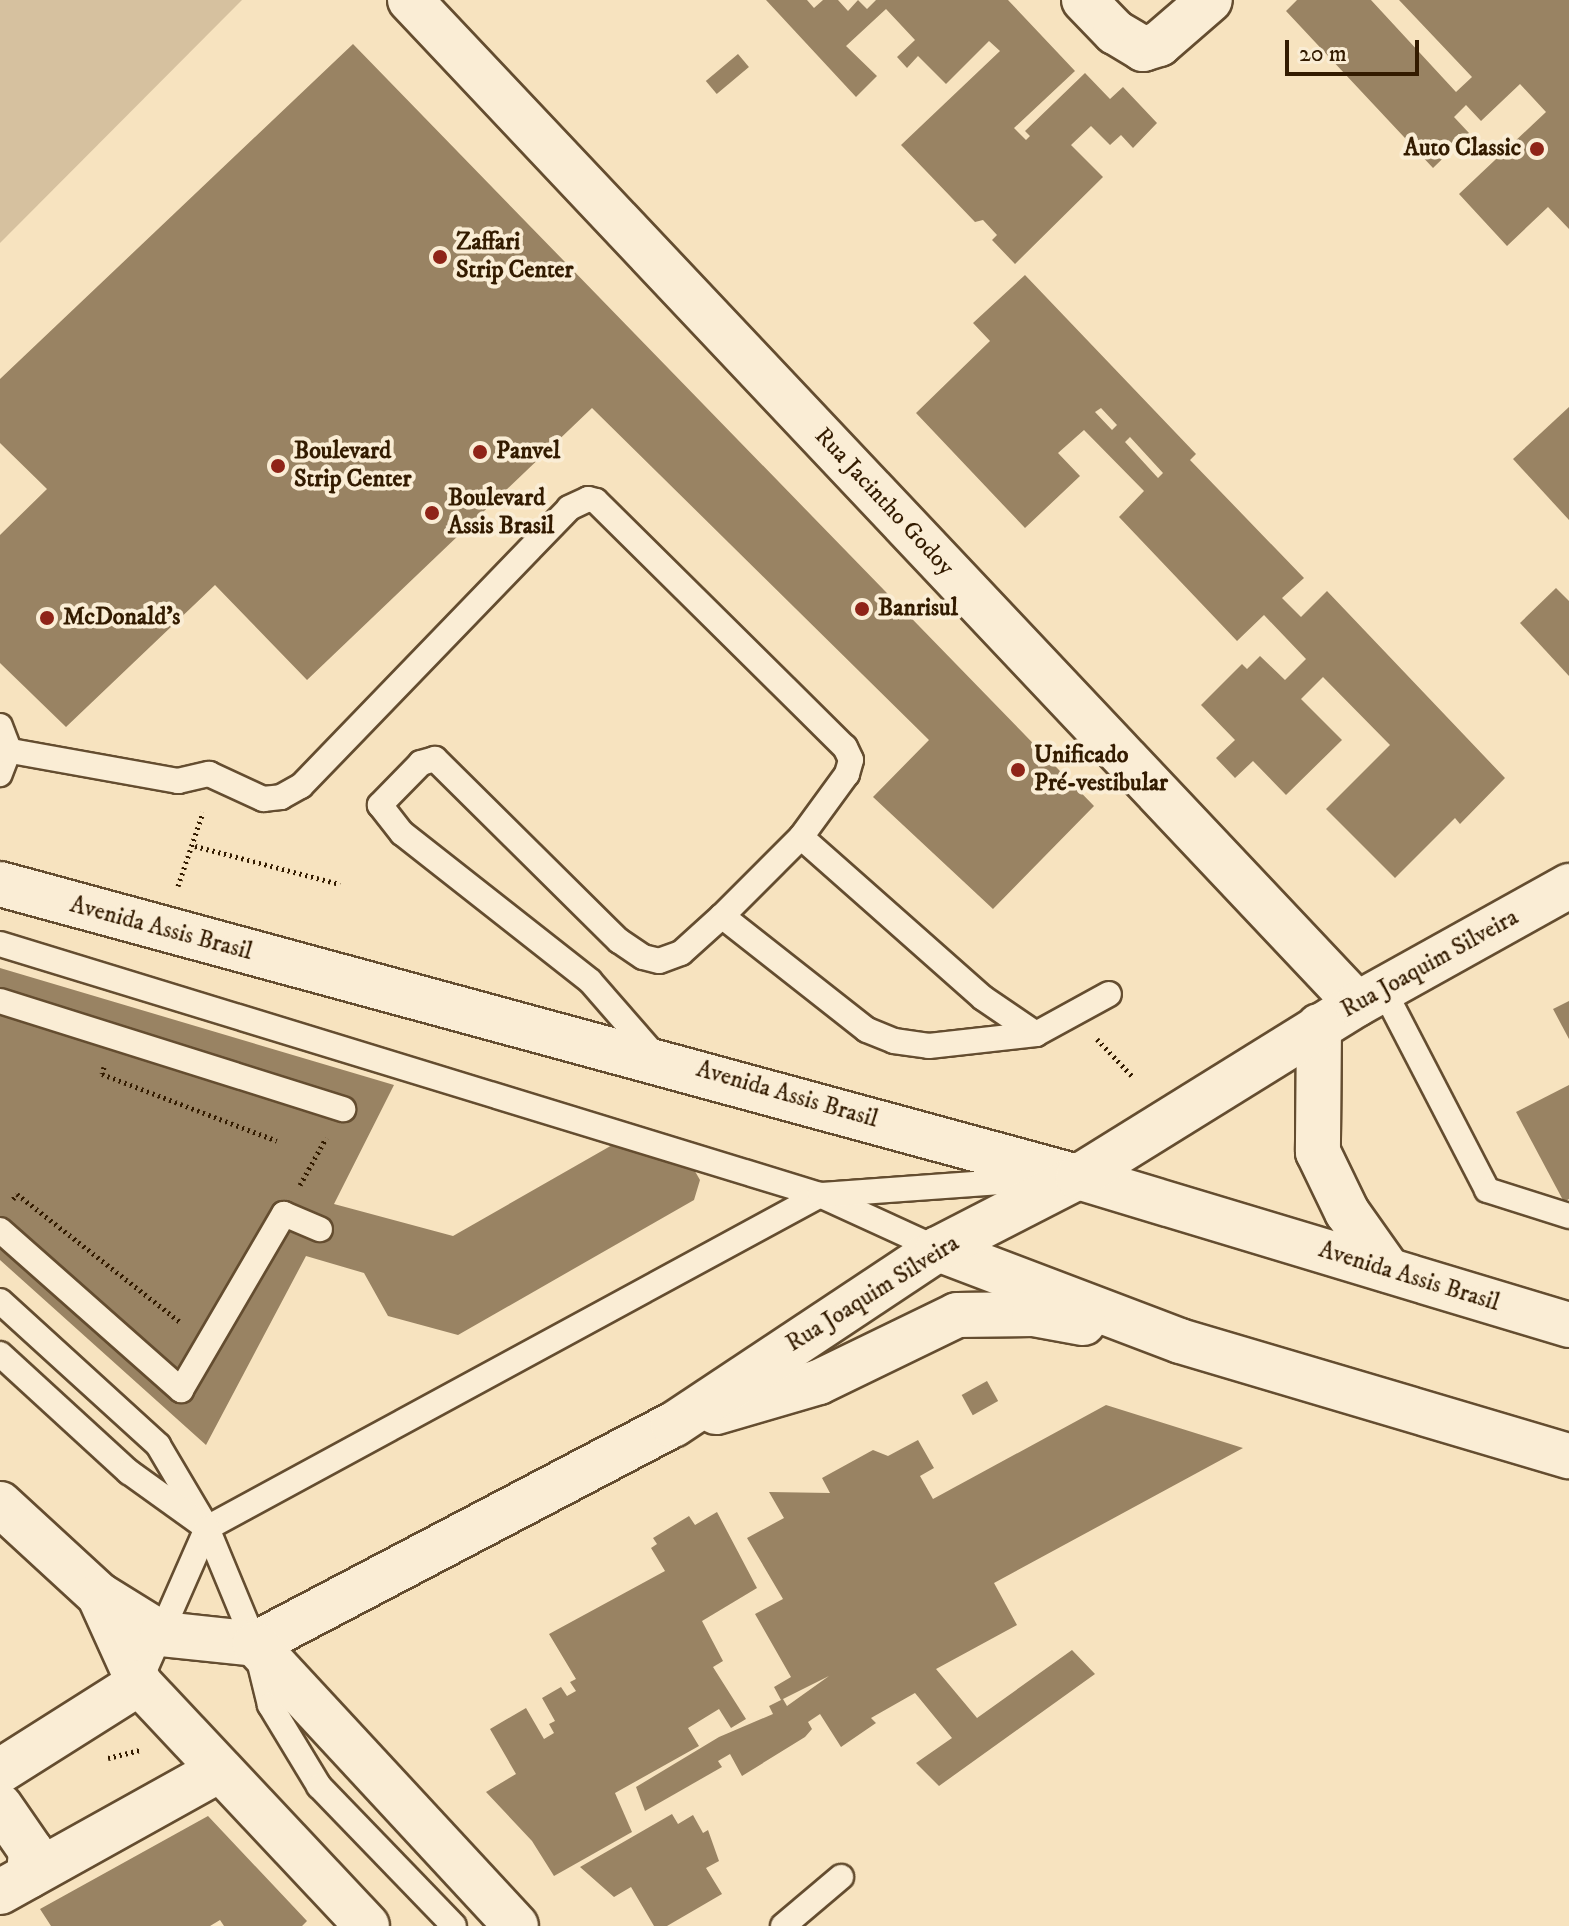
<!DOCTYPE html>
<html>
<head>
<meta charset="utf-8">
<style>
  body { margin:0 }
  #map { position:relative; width:1569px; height:1926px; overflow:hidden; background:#f7e3bf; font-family:"IM FELL DW Pica",serif }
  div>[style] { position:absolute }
  .green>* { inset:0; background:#d6c19f }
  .building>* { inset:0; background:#998363; transform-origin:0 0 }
  .path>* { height:5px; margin-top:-2.5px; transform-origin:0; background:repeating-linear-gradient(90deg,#331b00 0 2px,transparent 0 6px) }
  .roads { filter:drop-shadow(2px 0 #644d30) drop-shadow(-2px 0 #644d30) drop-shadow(0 2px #644d30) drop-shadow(0 -2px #644d30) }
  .lane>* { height:24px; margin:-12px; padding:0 12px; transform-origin:12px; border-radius:12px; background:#faedd5 }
  .street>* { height:44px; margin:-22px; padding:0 22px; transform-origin:22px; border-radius:22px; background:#faedd5 }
  .secondary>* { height:44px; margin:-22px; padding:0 22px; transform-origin:22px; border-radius:22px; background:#faedd5 }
  .dots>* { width:22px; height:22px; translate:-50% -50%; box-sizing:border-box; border:4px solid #faedd5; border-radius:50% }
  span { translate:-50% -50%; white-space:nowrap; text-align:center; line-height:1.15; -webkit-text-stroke:8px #faedd5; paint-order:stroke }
  .poi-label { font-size:24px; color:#331b00; font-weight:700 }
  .right { translate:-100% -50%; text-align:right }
  .left { translate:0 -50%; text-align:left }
  .street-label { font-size:24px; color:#331b00 }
  .scale { position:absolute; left:1285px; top:40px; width:134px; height:36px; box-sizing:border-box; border:4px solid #331b00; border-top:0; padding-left:10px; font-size:24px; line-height:28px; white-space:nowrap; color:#331b00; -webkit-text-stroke:6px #faedd5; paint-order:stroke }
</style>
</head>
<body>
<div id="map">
  <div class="green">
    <div style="clip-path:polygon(0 0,242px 0,0 243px)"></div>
  </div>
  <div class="building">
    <div style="clip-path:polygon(766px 0,807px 0,814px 8px,823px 0,838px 0,848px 11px,858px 0,867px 9px,876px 0,1008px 0,1075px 71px,1014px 128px,1026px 140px,1030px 136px,1025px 131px,1085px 73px,1110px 99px,1123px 87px,1157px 123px,1133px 148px,1121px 135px,1110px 145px,1091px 126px,1071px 145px,1103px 177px,1015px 264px,992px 240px,997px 235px,983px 220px,975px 222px,901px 145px,1000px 51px,989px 41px,946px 84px,918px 56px,907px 68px,897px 57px,915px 40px,886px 9px,846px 46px,877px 76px,856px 97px)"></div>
    <div style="clip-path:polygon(1297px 0,1371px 0,1456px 92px,1472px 77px,1399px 0,1569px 0,1569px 229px,1548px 207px,1507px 246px,1459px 194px,1546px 112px,1520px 84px,1481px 121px,1466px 105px,1454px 117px,1469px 133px,1433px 168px,1286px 11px)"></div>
    <div style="clip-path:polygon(353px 44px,1094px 806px,993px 909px,873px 797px,929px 740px,592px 408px,307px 680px,215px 585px,66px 727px,0 663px,0 535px,47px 489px,0 443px,0 379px)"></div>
    <div style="left:738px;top:54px;width:17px;height:42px;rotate:50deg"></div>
    <div style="clip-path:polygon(evenodd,1025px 275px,1196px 454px,1190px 460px,1304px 578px,1282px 598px,1301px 617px,1327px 591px,1505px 778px,1460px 824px,1455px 818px,1395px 878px,1326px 809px,1390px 745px,1323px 677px,1301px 699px,1342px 740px,1286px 795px,1253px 761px,1235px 778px,1216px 758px,1235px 740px,1201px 705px,1242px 664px,1247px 669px,1260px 656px,1285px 680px,1306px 659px,1264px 615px,1237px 641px,1119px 517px,1144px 491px,1084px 430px,1058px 453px,1080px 476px,1025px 528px,916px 413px,990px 341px,973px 323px,1025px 275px,1101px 408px,1117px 425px,1112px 430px,1095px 412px,1101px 408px,1025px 275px,1130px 437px,1163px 473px,1158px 478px,1125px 442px,1130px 437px)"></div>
    <div style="clip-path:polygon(1569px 407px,1569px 520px,1513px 459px)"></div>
    <div style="clip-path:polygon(1556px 588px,1569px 601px,1569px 676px,1520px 623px)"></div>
    <div style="clip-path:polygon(0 968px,394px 1085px,334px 1204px,453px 1236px,614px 1144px,692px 1166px,700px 1180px,694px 1200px,458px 1335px,388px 1316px,364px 1273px,306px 1256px,206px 1445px,0 1260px)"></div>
    <div style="clip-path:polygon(1569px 1001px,1569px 1039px,1553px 1009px)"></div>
    <div style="clip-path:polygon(1569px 1085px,1569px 1199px,1564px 1202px,1516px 1112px)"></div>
    <div style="left:987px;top:1381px;width:23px;height:29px;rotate:61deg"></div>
    <div style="clip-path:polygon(1106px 1405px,1243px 1448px,994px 1583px,1017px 1625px,936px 1669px,977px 1718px,1072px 1650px,1095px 1674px,939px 1786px,916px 1763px,952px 1738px,915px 1693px,871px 1718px,876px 1723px,841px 1747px,820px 1714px,808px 1722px,812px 1729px,805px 1737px,742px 1776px,730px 1754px,718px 1761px,722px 1767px,645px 1811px,636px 1787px,719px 1737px,773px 1714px,769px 1706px,783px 1699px,787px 1706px,829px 1676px,781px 1700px,774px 1687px,791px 1677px,755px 1614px,783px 1599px,747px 1538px,784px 1518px,769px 1492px,830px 1493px,822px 1478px,873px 1450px,888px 1456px,918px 1440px,934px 1468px,920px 1476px,933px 1499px)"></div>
    <div style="clip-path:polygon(717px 1512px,757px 1588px,702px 1621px,723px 1661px,713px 1667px,746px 1719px,731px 1728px,719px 1709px,688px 1728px,699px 1746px,615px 1793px,632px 1832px,554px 1876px,532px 1841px,486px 1792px,516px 1774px,490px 1729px,526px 1708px,544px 1739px,554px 1733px,549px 1724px,555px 1721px,542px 1698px,561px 1687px,567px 1696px,576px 1691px,570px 1682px,576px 1679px,549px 1634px,665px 1571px,651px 1548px,657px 1544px,653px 1538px,689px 1516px,695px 1525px)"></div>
    <div style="clip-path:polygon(672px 1814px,678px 1824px,693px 1815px,703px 1833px,708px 1830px,719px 1861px,706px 1868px,722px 1894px,667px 1926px,654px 1926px,631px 1887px,614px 1897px,580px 1867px)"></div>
    <div style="clip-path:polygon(208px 1816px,307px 1921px,302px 1926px,224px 1926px,220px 1920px,210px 1926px,51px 1926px,40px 1909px)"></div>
  </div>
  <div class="path">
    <div style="left:195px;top:846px;width:150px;rotate:14.7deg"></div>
    <div style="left:178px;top:886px;width:78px;rotate:-71.3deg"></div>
    <div style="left:1097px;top:1039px;width:52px;rotate:46.5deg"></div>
    <div style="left:104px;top:1067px;width:7px;rotate:106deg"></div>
    <div style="left:102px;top:1074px;width:187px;rotate:20.9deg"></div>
    <div style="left:300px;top:1185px;width:54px;rotate:-61deg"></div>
    <div style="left:13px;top:1199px;width:6px;rotate:-51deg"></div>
    <div style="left:17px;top:1194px;width:207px;rotate:38.1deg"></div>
    <div style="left:108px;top:1758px;width:34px;rotate:-14deg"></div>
  </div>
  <div class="roads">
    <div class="lane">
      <div style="left:0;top:726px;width:26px;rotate:69deg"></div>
      <div style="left:9px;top:750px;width:26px;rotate:111deg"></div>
      <div style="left:0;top:749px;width:181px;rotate:10.2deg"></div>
      <div style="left:178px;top:781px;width:32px;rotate:-13deg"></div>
      <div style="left:209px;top:774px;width:60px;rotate:24.8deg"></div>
      <div style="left:263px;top:799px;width:18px;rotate:-6deg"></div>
      <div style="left:281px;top:797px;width:23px;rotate:-29deg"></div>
      <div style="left:301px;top:786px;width:386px;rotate:-46deg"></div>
      <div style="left:569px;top:508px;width:21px;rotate:-25deg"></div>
      <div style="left:588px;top:499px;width:8px;rotate:14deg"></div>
      <div style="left:596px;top:501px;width:350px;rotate:44.7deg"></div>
      <div style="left:845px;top:747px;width:14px;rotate:65deg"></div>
      <div style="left:851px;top:760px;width:15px;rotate:106deg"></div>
      <div style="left:847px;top:774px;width:78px;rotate:126.1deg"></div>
      <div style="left:801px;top:837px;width:112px;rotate:135deg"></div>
      <div style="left:722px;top:916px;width:55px;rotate:137.9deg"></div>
      <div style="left:681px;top:953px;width:23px;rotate:160deg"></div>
      <div style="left:659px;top:961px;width:16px;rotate:-166deg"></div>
      <div style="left:643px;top:957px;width:29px;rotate:-146deg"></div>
      <div style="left:619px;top:941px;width:259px;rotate:-135.3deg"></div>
      <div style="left:435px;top:759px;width:15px;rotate:164deg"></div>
      <div style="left:421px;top:763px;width:59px;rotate:134.3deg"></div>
      <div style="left:380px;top:805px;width:36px;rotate:52deg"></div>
      <div style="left:402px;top:833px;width:239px;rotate:38.2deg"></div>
      <div style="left:590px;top:981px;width:102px;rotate:49deg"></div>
      <div style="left:801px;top:837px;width:243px;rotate:41.5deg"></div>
      <div style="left:983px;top:998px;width:64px;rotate:34.2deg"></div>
      <div style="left:722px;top:916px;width:184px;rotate:38.2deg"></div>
      <div style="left:867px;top:1030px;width:29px;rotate:22deg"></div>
      <div style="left:894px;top:1041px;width:35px;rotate:8deg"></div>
      <div style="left:929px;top:1046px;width:108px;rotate:-6.4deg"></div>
      <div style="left:1036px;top:1034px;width:83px;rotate:-28.7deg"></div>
      <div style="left:0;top:944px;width:858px;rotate:17.02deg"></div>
      <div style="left:820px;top:1195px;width:130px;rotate:24.6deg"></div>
      <div style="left:1383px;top:989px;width:226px;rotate:62.6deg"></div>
      <div style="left:1487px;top:1190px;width:86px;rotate:17.6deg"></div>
      <div style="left:0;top:1001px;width:360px;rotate:17.5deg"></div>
      <div style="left:0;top:1230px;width:242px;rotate:41.5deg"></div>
      <div style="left:181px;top:1390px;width:204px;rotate:-59.7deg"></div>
      <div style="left:284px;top:1214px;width:39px;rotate:23deg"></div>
      <div style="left:0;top:1301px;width:214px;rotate:42.3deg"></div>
      <div style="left:158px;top:1445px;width:96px;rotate:59.4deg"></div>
      <div style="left:207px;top:1528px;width:698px;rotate:-28.51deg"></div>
      <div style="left:820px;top:1195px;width:225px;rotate:-4.1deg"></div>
      <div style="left:0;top:1354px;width:175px;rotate:42.5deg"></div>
      <div style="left:129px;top:1472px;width:96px;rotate:35.7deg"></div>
      <div style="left:207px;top:1528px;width:126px;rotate:67.5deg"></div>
      <div style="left:255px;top:1644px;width:63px;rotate:76.2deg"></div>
      <div style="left:270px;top:1705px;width:95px;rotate:58.8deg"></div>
      <div style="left:319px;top:1786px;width:194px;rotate:46deg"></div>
      <div style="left:139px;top:1683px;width:169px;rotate:-66.3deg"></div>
      <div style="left:783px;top:1926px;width:76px;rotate:-40.2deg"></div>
    </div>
    <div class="street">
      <div style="left:410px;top:0;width:1380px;rotate:46.67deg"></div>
      <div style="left:1084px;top:0;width:45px;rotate:45.9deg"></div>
      <div style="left:1115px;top:32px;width:33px;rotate:31deg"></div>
      <div style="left:1143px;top:49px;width:17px;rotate:-17deg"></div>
      <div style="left:1159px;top:44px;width:67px;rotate:-40.8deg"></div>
    </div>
    <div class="secondary">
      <div style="left:0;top:884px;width:1117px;rotate:15.21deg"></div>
      <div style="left:1078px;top:1177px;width:513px;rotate:16.77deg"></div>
      <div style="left:1319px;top:1026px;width:126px;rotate:90.5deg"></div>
      <div style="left:1318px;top:1152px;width:67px;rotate:64.2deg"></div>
      <div style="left:1347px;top:1212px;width:71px;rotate:54.7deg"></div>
      <div style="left:938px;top:1249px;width:259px;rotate:20.8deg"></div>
      <div style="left:1180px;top:1341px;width:406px;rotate:16.5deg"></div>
      <div style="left:716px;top:1412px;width:107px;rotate:-16.2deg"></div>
      <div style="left:819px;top:1382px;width:153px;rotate:-25.9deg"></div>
      <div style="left:957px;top:1315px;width:77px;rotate:-0.7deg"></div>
      <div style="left:1034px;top:1314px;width:50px;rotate:10.4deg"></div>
      <div style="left:0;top:1504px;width:134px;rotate:42.6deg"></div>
      <div style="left:99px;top:1595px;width:74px;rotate:31.8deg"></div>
      <div style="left:162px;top:1634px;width:94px;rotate:6.1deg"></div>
      <div style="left:99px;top:1595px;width:97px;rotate:65.6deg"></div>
      <div style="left:139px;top:1683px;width:333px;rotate:46.8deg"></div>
      <div style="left:255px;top:1644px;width:472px;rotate:-27.7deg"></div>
      <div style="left:673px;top:1425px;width:318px;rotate:-33.6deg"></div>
      <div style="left:938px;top:1249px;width:157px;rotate:-27.2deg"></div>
      <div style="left:1078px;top:1177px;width:328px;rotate:-31.8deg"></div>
      <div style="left:1357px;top:1004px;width:243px;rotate:-29.1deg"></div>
      <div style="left:255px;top:1644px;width:384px;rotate:47.2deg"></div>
      <div style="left:0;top:1771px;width:165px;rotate:-32.3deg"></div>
      <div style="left:0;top:1806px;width:55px;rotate:55.4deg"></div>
      <div style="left:31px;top:1851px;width:25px;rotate:95deg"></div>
      <div style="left:0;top:1892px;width:251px;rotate:-29.1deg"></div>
    </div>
  </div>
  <div class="dots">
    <div style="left:1537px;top:149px;background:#8f2418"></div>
    <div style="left:440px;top:257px;background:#8f2418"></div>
    <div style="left:480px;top:452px;background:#8f2418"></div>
    <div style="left:278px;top:466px;background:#8f2418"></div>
    <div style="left:432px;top:513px;background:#8f2418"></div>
    <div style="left:862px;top:609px;background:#8f2418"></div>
    <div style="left:47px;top:618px;background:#8f2418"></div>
    <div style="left:1018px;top:770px;background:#8f2418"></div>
  </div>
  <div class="poi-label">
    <span class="right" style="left:1521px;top:149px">Auto Classic</span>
    <span class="left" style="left:456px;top:257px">Zaffari<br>Strip Center</span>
    <span class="left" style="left:294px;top:466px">Boulevard<br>Strip Center</span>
    <span class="left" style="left:496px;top:452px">Panvel</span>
    <span class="left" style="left:448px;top:513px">Boulevard<br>Assis Brasil</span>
    <span class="left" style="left:878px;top:609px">Banrisul</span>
    <span class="left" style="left:63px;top:618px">McDonald's</span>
    <span class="left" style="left:1034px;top:770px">Unificado<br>Pré-vestibular</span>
  </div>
  <div class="street-label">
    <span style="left:884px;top:502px;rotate:47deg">Rua Jacintho Godoy</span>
    <span style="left:161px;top:929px;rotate:15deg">Avenida Assis Brasil</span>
    <span style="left:1430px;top:964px;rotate:-29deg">Rua Joaquim Silveira</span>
    <span style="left:787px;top:1095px;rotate:16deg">Avenida Assis Brasil</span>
    <span style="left:1409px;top:1277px;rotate:17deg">Avenida Assis Brasil</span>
    <span style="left:873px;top:1294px;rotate:-32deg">Rua Joaquim Silveira</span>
  </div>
  <div class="scale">20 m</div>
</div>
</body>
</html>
